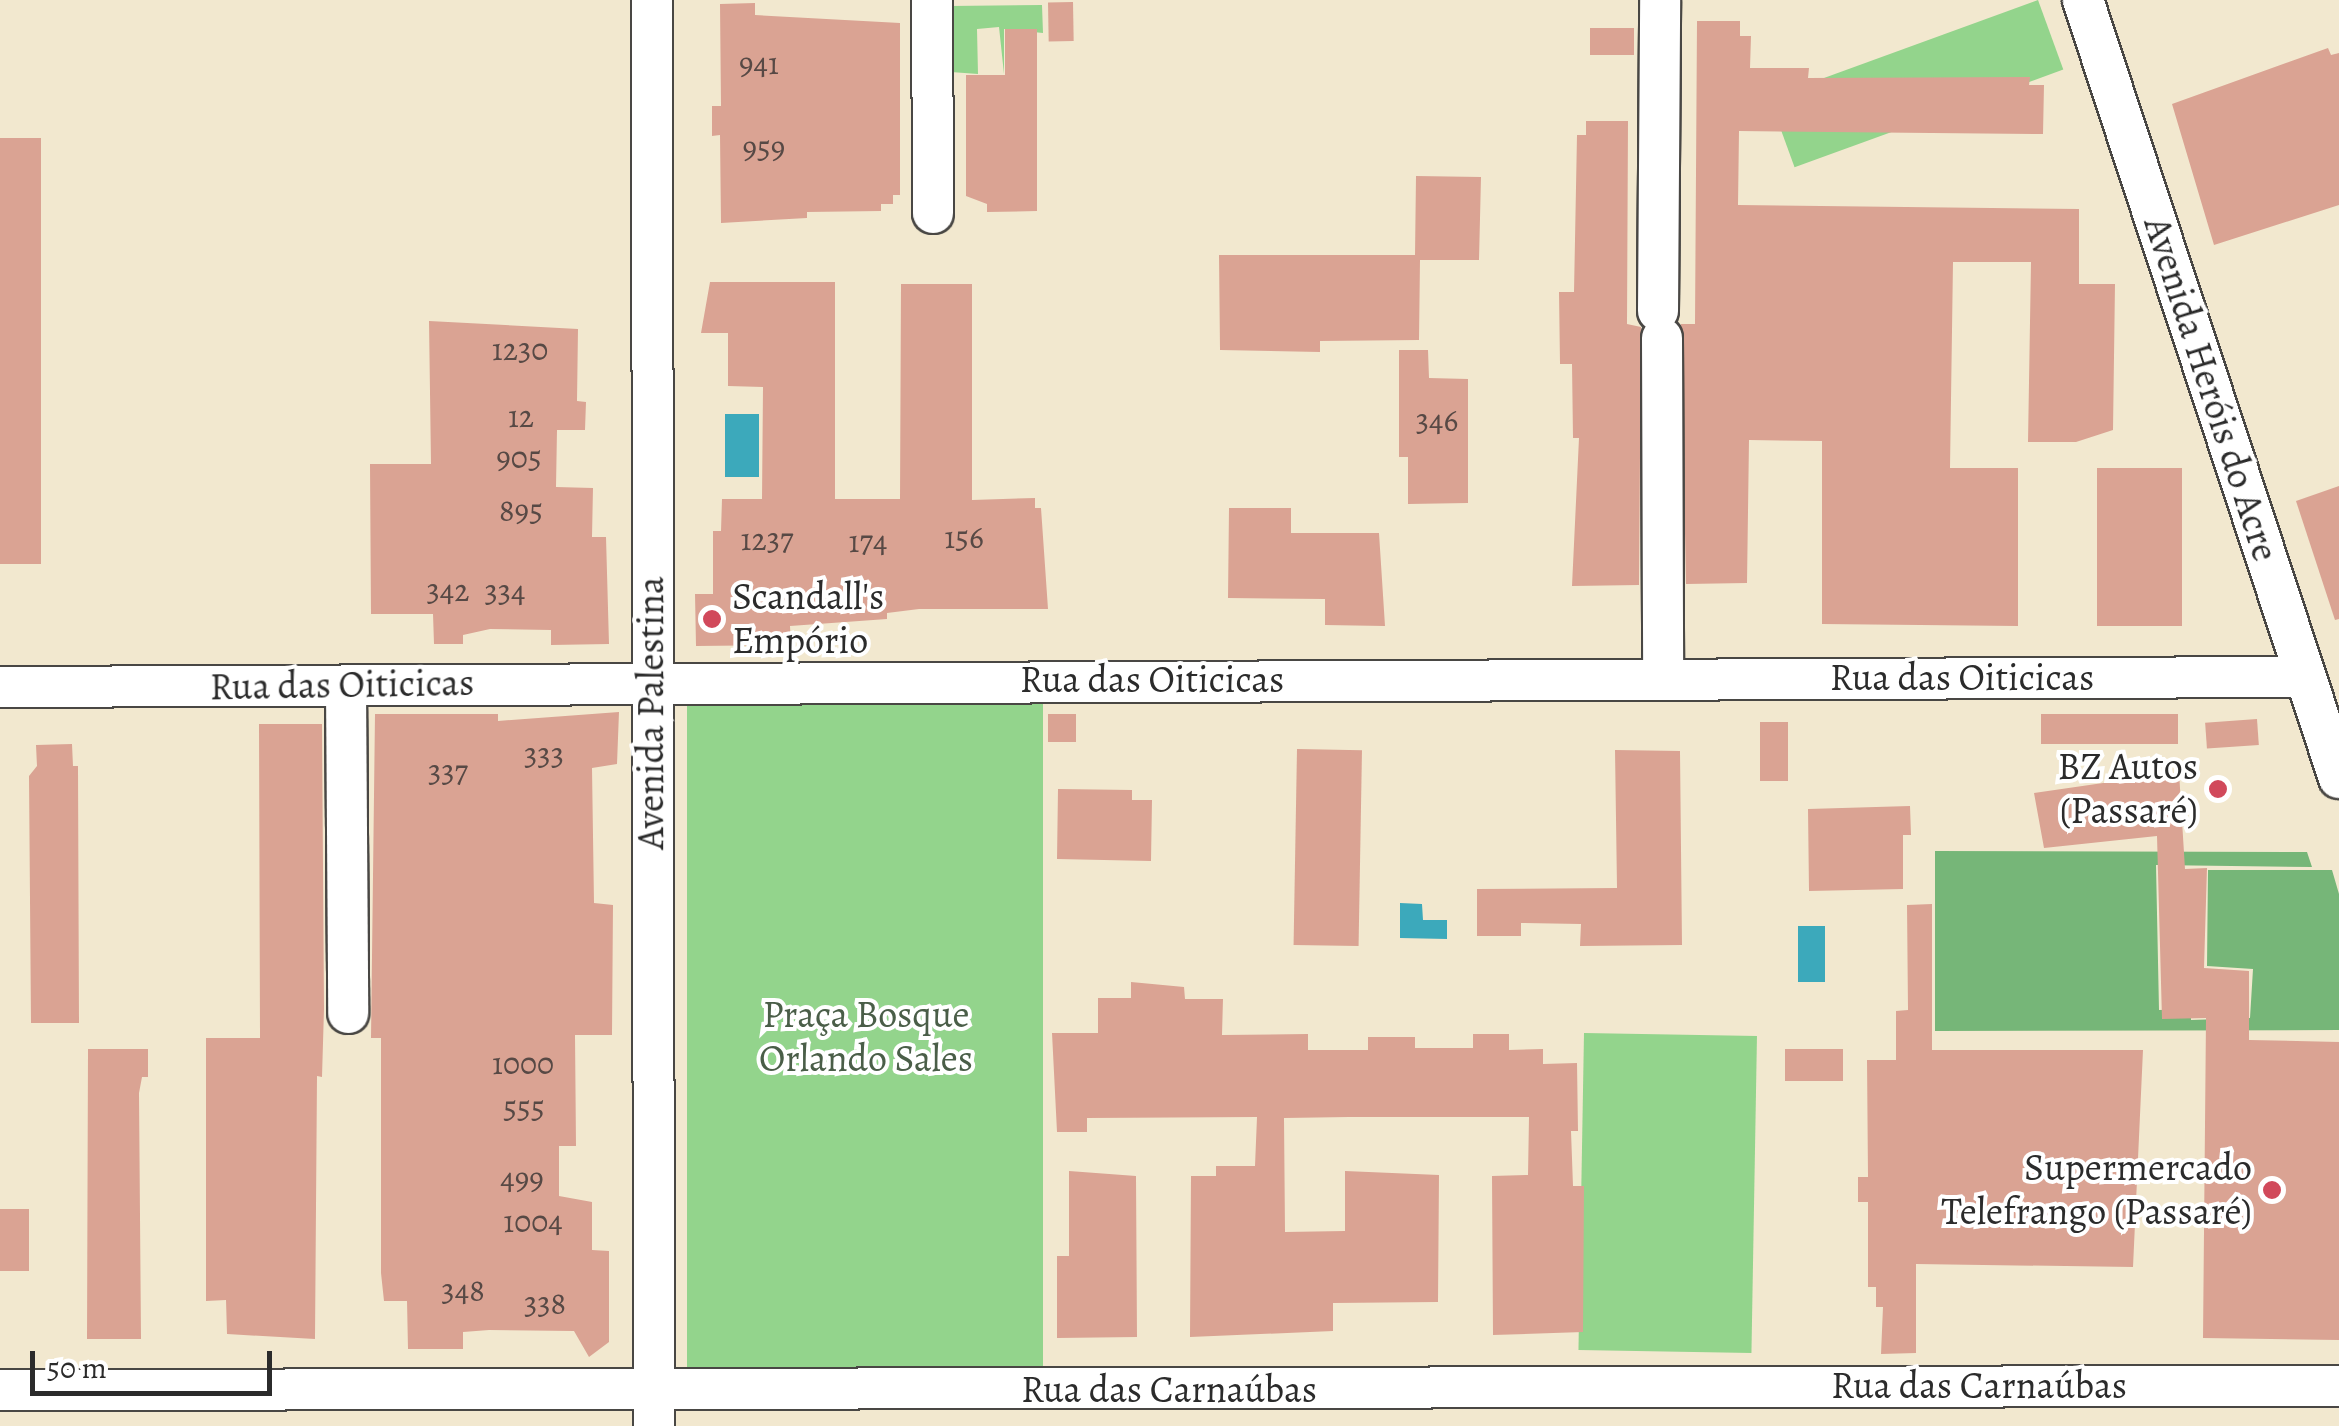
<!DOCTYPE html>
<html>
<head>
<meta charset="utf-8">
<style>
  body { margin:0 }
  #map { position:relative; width:2339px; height:1426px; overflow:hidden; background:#f2e8cf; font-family:Alegreya,serif }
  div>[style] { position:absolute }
  .green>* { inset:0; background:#93d48c; transform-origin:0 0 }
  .forest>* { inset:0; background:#76b678 }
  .water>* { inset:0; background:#3ca9bb; transform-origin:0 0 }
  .building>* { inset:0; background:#daa393; transform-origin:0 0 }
  .roads { filter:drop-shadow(2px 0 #494744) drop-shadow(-2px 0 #494744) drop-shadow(0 2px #494744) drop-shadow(0 -2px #494744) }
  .minor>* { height:40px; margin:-20px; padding:0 20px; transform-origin:20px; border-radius:20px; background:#fff }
  .dots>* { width:28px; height:28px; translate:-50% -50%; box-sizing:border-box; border:5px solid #fff; border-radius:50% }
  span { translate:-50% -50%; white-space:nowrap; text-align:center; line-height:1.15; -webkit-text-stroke:8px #fff; paint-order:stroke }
  .number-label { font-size:32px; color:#574945 }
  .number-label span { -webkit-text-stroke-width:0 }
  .street-label { font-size:38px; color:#2b2b2b }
  .poi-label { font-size:38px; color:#2b2b2b }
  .left { translate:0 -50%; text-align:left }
  .right { translate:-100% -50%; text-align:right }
  .park-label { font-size:38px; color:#4a5e48 }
  .scale { position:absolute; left:30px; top:1351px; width:242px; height:45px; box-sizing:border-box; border:5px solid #2b2b2b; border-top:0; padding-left:12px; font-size:30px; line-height:35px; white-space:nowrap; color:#2b2b2b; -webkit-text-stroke:8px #fff; paint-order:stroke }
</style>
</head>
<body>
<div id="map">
  <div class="green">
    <div style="left:2038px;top:0;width:74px;height:286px;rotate:70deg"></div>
    <div style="clip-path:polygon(1042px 5px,1043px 33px,1004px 29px,1004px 74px,999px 27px,977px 29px,978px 74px,951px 72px,950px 6px)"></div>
    <div style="left:687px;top:702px;width:356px;height:666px"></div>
    <div style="left:1584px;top:1033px;width:173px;height:317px;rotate:1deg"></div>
  </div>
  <div class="forest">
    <div style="clip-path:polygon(1935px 851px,2307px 852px,2312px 867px,2156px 865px,2159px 1010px,2191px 1009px,2191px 1020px,2250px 1018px,2253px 969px,2207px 966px,2208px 870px,2332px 870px,2339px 894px,2339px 1030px,1935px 1031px)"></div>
  </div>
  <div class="water">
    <div style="left:759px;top:414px;width:63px;height:34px;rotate:90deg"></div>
    <div style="clip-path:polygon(1400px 903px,1422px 904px,1423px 920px,1447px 920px,1447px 939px,1400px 938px)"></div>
    <div style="left:1798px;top:926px;width:27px;height:56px"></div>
  </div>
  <div class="building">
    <div style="left:1073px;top:2px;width:39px;height:25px;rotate:89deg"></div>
    <div style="clip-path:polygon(755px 3px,755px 15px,900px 23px,900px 195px,893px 195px,893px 204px,881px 204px,881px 211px,807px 212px,807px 218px,721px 223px,720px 135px,712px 136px,712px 106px,721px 106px,720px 4px)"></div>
    <div style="clip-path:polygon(1697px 21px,1740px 21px,1740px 36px,1751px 36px,1750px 68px,1809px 68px,1808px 78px,2030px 77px,2029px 85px,2044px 85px,2043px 134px,1739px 131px,1738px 205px,2079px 209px,2079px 284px,2115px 284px,2113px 430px,2076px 442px,2028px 442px,2031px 262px,1953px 262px,1950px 468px,2018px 468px,2018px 626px,1822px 624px,1822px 441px,1749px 440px,1747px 583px,1686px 584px,1681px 324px,1695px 324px)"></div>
    <div style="left:1590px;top:28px;width:44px;height:27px"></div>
    <div style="clip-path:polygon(1005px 29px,1037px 29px,1037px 211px,987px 212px,987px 204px,966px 196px,966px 75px,1005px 75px)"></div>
    <div style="clip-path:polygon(2328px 48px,2331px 55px,2339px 53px,2339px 205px,2214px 245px,2172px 104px)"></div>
    <div style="clip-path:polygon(1586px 121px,1628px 121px,1627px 324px,1641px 327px,1639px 585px,1572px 586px,1579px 438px,1573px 438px,1572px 364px,1560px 364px,1559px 292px,1574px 292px,1577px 135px,1586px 135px)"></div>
    <div style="left:0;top:138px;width:41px;height:426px"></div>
    <div style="clip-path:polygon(1416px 176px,1481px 177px,1479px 260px,1420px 260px,1419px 340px,1320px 341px,1320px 352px,1220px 350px,1219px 255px,1415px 255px)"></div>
    <div style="clip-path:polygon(710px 282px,835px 282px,835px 499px,900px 499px,901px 284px,972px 284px,972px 500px,1035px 498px,1035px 508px,1041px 508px,1048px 609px,919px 609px,887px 613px,887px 619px,790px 626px,791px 645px,696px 646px,695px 594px,713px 594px,713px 531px,721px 531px,722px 499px,762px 499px,763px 387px,728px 386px,728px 333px,701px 333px)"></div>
    <div style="clip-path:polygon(429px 321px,578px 329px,577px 401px,586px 402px,585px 430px,557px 430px,556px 487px,593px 488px,592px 537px,606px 537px,609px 644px,551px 645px,551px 630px,490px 629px,463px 635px,463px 644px,434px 644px,433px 614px,371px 614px,370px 464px,431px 464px)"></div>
    <div style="clip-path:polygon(1399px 350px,1428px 350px,1429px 378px,1468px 379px,1468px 503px,1408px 504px,1408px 457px,1399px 457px)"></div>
    <div style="left:2097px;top:468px;width:85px;height:158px"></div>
    <div style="clip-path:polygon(2339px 486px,2339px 619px,2335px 620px,2296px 501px)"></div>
    <div style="clip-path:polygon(1229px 508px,1291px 508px,1291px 533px,1379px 533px,1385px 626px,1325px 625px,1325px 599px,1228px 598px)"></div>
    <div style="clip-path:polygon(619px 712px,617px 764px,592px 768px,594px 903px,613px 905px,612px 1035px,575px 1035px,576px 1146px,559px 1146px,559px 1196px,592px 1202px,592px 1250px,609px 1251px,609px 1342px,589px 1357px,574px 1331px,489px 1330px,463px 1332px,463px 1349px,408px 1349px,407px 1301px,384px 1301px,381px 1273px,381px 1038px,371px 1038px,375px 714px,498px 714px,498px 721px)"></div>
    <div style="left:1048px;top:714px;width:28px;height:28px"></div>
    <div style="left:2041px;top:714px;width:137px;height:30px"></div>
    <div style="left:2257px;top:719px;width:26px;height:52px;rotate:86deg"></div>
    <div style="left:1760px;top:722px;width:28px;height:59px"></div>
    <div style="clip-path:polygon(259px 724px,322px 724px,324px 1009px,322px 1077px,317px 1076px,315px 1339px,227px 1334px,226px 1300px,206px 1301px,206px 1038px,260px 1038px)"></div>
    <div style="clip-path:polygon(72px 744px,73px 766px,78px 766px,79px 1023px,31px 1023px,29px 776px,37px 766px,36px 745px)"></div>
    <div style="left:1297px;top:749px;width:65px;height:196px;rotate:1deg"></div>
    <div style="clip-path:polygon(1615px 750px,1680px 751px,1682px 945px,1580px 946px,1581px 924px,1521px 923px,1521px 936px,1477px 936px,1477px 889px,1617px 888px)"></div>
    <div style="clip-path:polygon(2179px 772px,2185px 869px,2207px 868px,2204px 968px,2249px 971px,2249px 1040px,2339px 1042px,2339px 1340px,2203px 1338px,2206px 1018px,2162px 1019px,2157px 836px,2044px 848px,2034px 793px)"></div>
    <div style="clip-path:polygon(1058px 789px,1132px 790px,1132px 800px,1152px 800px,1151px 861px,1057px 859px)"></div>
    <div style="clip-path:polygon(1910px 806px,1911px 835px,1903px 835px,1903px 889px,1809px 891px,1808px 809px)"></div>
    <div style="clip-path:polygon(1932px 904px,1932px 1050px,2143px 1050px,2133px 1267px,1916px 1264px,1916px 1353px,1881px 1354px,1883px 1307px,1876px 1307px,1876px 1287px,1868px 1287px,1868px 1202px,1858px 1202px,1858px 1177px,1868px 1177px,1867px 1060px,1896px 1060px,1896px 1011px,1908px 1010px,1907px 905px)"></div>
    <div style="clip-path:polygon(1131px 982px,1184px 987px,1185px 999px,1223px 999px,1222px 1035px,1308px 1034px,1308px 1050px,1368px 1050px,1368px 1037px,1415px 1037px,1415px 1048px,1473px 1048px,1473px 1034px,1509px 1034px,1509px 1050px,1543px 1049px,1543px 1064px,1577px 1063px,1578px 1131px,1571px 1131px,1573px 1186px,1584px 1186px,1583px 1332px,1493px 1335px,1492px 1176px,1528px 1175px,1529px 1117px,1349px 1117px,1284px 1118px,1285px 1232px,1345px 1231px,1345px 1171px,1439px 1175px,1438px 1302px,1333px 1303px,1333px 1331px,1190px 1337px,1191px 1176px,1216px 1176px,1216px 1166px,1255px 1166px,1257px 1117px,1087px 1118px,1087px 1132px,1057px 1132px,1052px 1033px,1098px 1033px,1098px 998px,1131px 998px)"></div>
    <div style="clip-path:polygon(88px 1049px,148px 1049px,148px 1077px,142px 1077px,139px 1093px,141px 1339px,87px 1339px)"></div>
    <div style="left:1843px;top:1049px;width:32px;height:58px;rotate:90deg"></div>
    <div style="clip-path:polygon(1069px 1171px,1136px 1176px,1137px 1337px,1057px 1338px,1057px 1256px,1069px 1256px)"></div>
    <div style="left:0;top:1209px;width:29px;height:62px"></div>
  </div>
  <div class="roads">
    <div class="minor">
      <div style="left:652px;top:0;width:1426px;rotate:89.92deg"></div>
      <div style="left:932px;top:0;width:213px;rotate:89.7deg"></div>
      <div style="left:2083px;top:0;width:819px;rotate:71.79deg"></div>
      <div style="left:1658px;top:311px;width:311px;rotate:-89.6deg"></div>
      <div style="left:1662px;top:338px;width:340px;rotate:89.8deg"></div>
      <div style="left:0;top:687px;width:2304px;rotate:-0.25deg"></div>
      <div style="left:346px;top:687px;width:326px;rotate:89.6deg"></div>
      <div style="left:0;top:1390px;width:2339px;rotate:-0.1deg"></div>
    </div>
  </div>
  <div class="dots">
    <div style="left:712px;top:619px;background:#d1495b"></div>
    <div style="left:2218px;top:789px;background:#d1495b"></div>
    <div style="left:2272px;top:1190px;background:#d1495b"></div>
  </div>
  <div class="number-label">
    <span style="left:759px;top:63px">941</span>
    <span style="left:764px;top:147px">959</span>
    <span style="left:520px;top:349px">1230</span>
    <span style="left:521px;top:416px">12</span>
    <span style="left:1437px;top:420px">346</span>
    <span style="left:519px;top:457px">905</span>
    <span style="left:521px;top:510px">895</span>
    <span style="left:964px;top:537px">156</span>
    <span style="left:767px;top:539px">1237</span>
    <span style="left:868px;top:541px">174</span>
    <span style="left:448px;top:590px">342</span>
    <span style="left:505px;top:591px">334</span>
    <span style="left:544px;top:754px">333</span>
    <span style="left:448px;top:771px">337</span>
    <span style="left:523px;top:1063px">1000</span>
    <span style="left:524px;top:1107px">555</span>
    <span style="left:522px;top:1178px">499</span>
    <span style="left:533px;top:1221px">1004</span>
    <span style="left:463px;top:1290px">348</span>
    <span style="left:545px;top:1303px">338</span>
  </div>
  <div class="street-label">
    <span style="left:2211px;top:389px;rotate:72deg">Avenida Heróis do Acre</span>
    <span style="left:1962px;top:678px">Rua das Oiticicas</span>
    <span style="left:1152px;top:680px">Rua das Oiticicas</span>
    <span style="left:342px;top:685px;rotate:-1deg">Rua das Oiticicas</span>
    <span style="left:651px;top:713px;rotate:-90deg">Avenida Palestina</span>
    <span style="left:1979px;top:1386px">Rua das Carnaúbas</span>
    <span style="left:1169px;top:1390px">Rua das Carnaúbas</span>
  </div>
  <div class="poi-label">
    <span class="left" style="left:732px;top:619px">Scandall's<br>Empório</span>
    <span class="right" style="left:2198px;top:789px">BZ Autos<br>(Passaré)</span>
    <span class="right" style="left:2252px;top:1190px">Supermercado<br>Telefrango (Passaré)</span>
  </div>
  <div class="park-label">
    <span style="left:866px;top:1037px">Praça Bosque<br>Orlando Sales</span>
  </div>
  <div class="scale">50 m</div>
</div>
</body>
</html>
